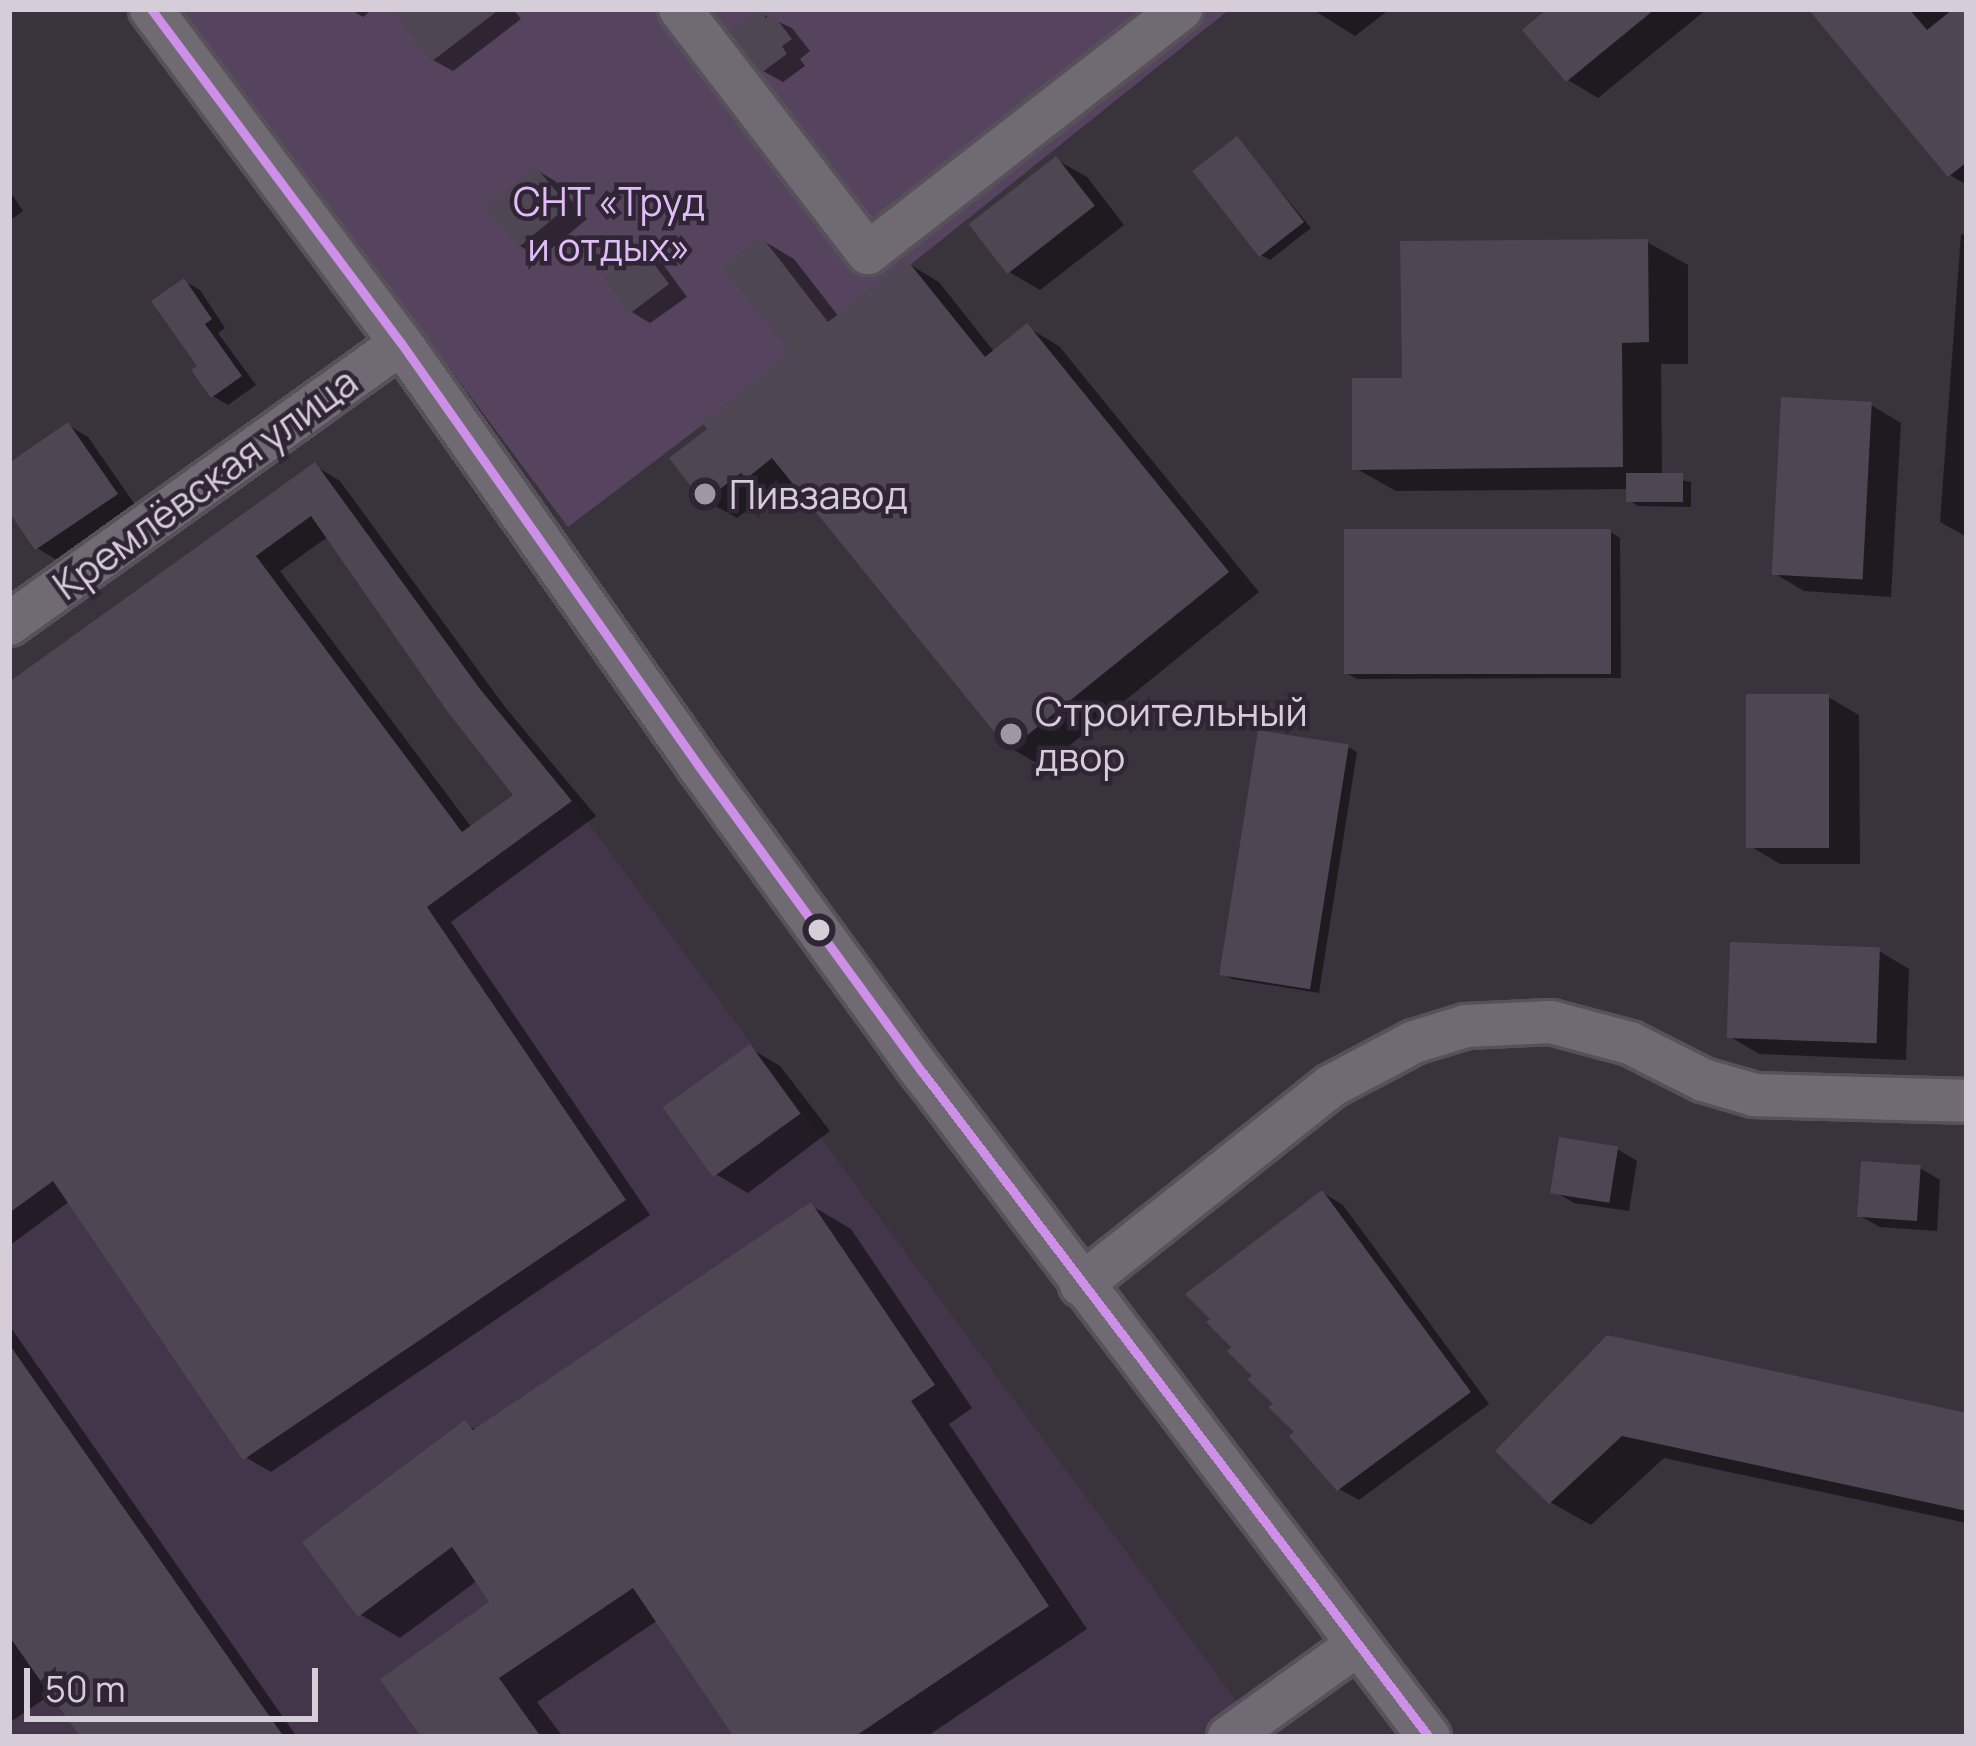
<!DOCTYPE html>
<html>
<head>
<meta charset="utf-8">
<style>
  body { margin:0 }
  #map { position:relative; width:1976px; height:1746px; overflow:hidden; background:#39333c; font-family:Manrope,sans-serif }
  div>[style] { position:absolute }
  .built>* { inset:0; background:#43364a }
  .green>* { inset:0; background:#56445f }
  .shadow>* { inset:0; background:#0007 }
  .building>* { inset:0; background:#4e4652; transform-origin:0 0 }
  .roads { filter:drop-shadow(3px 0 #57525a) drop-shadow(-3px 0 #57525a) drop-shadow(0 3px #57525a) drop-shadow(0 -3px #57525a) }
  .minor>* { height:42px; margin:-21px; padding:0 21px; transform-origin:21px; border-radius:21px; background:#706b73 }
  .bus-1>* { height:9px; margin:-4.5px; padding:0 4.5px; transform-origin:4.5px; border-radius:4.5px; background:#ce8fe9 }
  .dots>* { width:33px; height:33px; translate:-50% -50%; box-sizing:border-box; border:6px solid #2f2535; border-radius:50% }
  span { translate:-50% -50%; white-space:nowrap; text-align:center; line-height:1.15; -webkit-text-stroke:9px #2f2535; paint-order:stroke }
  .park-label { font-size:39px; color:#e1bdf7 }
  .street-label { font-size:39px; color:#d5ced9 }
  .poi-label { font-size:39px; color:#d5ced9 }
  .left { translate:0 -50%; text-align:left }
  .frame { position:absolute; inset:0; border:12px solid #d5ced9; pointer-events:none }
  .scale { position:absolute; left:24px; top:1668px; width:294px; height:54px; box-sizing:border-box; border:6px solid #d5ced9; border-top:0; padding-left:15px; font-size:36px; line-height:42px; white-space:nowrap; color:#d5ced9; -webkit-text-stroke:9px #2f2535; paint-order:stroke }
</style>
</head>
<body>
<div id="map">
  <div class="built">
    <div style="clip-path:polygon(572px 801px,1263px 1737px,9px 1737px,9px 1213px)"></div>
  </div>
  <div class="green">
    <div style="clip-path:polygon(181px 9px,1230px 9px,859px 306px,568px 527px)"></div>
  </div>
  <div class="shadow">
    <div style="clip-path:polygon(350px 9px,373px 9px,363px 17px)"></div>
    <div style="clip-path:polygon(394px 9px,513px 9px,521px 19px,453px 71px,433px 60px)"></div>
    <div style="clip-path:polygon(1312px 9px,1390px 9px,1355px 36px)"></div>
    <div style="clip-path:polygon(1552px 9px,1707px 9px,1598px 98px,1568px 80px)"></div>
    <div style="clip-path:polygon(1834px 9px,1967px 9px,1967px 185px,1950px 175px)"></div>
    <div style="clip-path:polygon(759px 13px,792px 28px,810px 51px,800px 59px,805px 66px,783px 82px,763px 71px)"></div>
    <div style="clip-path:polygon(1237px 139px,1311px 228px,1270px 260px,1261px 255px)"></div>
    <div style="clip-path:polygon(1057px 160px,1087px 177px,1124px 225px,1040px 290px,1009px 272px)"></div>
    <div style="clip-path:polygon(535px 169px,555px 181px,587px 219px,540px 258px,520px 246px)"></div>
    <div style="clip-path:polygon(9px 190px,23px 211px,9px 221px)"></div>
    <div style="clip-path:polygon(1961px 234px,1967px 235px,1967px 537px,1940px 522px)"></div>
    <div style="clip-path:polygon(762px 240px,794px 259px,839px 317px,907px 263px,939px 282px,995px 353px,1027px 327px,1059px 346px,1259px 592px,1043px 767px,1011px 748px,795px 482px,779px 495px,772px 491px,737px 518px,705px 500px,793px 354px)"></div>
    <div style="clip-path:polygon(1647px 242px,1688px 265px,1688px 364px,1661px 364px,1662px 476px,1691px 482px,1691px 507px,1638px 506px,1629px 500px,1629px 489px,1396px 491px,1355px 468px,1405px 381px)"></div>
    <div style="clip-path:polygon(642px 251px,662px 263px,687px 297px,650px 323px,630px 311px)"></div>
    <div style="clip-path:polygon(184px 281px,200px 290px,225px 328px,218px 333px,256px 385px,228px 405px,213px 396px,201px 367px)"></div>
    <div style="clip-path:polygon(1871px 405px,1901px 423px,1891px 597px,1804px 591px,1774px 573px)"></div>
    <div style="clip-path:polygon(68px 425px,88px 437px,136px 506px,57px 560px,37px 548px,9px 507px,9px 466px)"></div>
    <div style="clip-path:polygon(evenodd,315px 466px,340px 481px,505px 707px,596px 816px,451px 922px,650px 1215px,271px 1472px,245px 1457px,70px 1201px,9px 1246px,9px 686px,315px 466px,329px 536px,518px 795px,472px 828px,280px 571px,329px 536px)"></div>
    <div style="clip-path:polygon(1611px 532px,1620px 538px,1621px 678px,1357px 679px,1348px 674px)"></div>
    <div style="clip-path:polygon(1828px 697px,1859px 715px,1860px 864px,1780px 864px,1750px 846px)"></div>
    <div style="clip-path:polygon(1348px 747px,1357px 752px,1319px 993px,1232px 979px,1223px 974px)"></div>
    <div style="clip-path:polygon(1879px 951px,1909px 969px,1906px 1060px,1759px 1054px,1729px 1036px)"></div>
    <div style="clip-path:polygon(750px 1048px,780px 1066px,830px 1131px,748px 1193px,717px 1175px)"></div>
    <div style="clip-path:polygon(1617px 1149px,1637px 1161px,1629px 1211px,1574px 1203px,1554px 1191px)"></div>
    <div style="clip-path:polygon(1920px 1168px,1940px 1180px,1937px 1231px,1880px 1227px,1860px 1216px)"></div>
    <div style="clip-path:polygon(1323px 1193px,1343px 1205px,1489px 1404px,1359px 1500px,1339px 1489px,1298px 1432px)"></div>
    <div style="clip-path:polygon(812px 1206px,851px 1229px,972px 1408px,949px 1424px,1087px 1629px,926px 1737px,737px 1737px,658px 1620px,537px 1702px,563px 1737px,425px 1737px,493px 1603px,478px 1580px,400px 1638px,361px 1615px,306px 1543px,465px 1424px,477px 1430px)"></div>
    <div style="clip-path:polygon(9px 1325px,297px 1737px,84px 1737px,53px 1693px,9px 1723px)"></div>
    <div style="clip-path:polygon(1608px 1338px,1967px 1417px,1967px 1523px,1664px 1458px,1591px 1525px,1550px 1502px)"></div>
  </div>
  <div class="building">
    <div style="clip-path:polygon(390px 9px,500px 9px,431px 62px)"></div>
    <div style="clip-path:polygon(759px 9px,766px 18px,772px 13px,792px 39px,782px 46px,787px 54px,761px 73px,730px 32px)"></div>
    <div style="clip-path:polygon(1547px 9px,1655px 9px,1566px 82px,1522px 30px)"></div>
    <div style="clip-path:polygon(1808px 9px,1909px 9px,1927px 30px,1953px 9px,1967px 9px,1967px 162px,1948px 177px)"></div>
    <div style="left:1237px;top:136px;width:109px;height:57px;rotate:52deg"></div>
    <div style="left:1056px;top:156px;width:63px;height:111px;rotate:52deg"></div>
    <div style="left:535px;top:166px;width:52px;height:65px;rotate:50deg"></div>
    <div style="clip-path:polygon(762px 237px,828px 322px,907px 260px,985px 357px,1027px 323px,1229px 572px,1009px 750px,772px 458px,746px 479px,741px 473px,703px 502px,669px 458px,707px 429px,702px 423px,789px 353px,722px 267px)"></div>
    <div style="clip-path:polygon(1648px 239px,1649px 342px,1622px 343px,1623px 467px,1352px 470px,1352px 378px,1402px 378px,1400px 241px)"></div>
    <div style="left:642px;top:248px;width:45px;height:49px;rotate:53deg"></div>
    <div style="clip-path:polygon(184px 278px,212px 319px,205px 324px,242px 376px,211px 398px,191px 370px,197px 366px,151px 301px)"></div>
    <div style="left:1781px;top:397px;width:91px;height:178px;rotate:3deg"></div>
    <div style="clip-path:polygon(68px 422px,118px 494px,35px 550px,9px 512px,9px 463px)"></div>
    <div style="clip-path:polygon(evenodd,315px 462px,480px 689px,572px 801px,427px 907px,626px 1200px,243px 1460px,53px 1181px,9px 1213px,9px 682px,315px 462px,311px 516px,447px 711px,513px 795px,462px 832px,256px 556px,311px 516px)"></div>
    <div style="left:1626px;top:473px;width:57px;height:29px"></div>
    <div style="left:1611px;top:529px;width:145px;height:267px;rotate:90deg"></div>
    <div style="left:1829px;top:694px;width:154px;height:83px;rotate:90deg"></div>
    <div style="left:1258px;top:730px;width:92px;height:248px;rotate:9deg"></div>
    <div style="left:1730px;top:942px;width:150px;height:96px;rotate:2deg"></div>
    <div style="left:750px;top:1044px;width:86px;height:108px;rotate:54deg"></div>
    <div style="left:1559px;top:1137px;width:60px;height:57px;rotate:9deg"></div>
    <div style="left:1861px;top:1161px;width:60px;height:56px;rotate:4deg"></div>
    <div style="clip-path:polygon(1322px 1190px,1471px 1392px,1337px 1491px,1289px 1436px,1294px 1432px,1268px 1407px,1273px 1404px,1247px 1379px,1252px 1376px,1227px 1351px,1231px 1347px,1206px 1322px,1210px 1319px,1185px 1294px)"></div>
    <div style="clip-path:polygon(811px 1202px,935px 1385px,911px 1401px,1049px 1606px,854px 1737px,734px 1737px,633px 1588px,499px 1678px,541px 1737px,421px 1737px,380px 1679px,489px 1602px,452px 1547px,358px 1617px,302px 1542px,465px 1420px,473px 1430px)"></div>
    <div style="clip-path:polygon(1607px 1335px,1967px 1413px,1967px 1511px,1622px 1436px,1549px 1504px,1495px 1451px)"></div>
    <div style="clip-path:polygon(9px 1344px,284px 1737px,80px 1737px,9px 1636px)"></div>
  </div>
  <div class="roads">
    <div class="minor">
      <div style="left:151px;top:9px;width:417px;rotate:53.2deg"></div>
      <div style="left:401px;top:343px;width:516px;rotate:54.86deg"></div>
      <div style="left:698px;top:765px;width:381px;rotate:53.9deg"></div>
      <div style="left:923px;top:1073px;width:835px;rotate:52.69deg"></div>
      <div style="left:680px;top:9px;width:308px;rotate:52.4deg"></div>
      <div style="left:868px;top:253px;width:397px;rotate:-37.9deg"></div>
      <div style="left:9px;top:624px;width:482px;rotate:-35.6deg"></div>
      <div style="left:1081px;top:1285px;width:320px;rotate:-38.5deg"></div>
      <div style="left:1331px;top:1086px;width:94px;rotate:-27.9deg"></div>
      <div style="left:1414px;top:1042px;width:54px;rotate:-17.1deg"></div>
      <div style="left:1466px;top:1026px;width:85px;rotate:-2.7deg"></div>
      <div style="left:1551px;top:1022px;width:82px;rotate:14.9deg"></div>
      <div style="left:1630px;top:1043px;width:82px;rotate:26.9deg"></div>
      <div style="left:1703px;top:1080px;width:54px;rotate:16.1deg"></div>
      <div style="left:1755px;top:1095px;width:212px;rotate:1.6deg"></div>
      <div style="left:1229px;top:1737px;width:158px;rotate:-35.7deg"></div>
    </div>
  </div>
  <div class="bus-1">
    <div style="left:151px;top:9px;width:417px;rotate:53.2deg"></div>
    <div style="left:401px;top:343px;width:516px;rotate:54.86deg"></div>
    <div style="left:698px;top:765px;width:381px;rotate:53.9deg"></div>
    <div style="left:923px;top:1073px;width:835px;rotate:52.69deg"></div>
  </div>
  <div class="dots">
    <div style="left:705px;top:494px;background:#9e98a2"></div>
    <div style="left:1011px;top:734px;background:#9e98a2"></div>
    <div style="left:819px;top:930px;background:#d5ced9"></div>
  </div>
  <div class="park-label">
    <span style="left:609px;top:224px">СНТ «Труд<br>и отдых»</span>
  </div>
  <div class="street-label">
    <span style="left:205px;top:483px;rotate:-36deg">Кремлёвская улица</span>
  </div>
  <div class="poi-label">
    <span class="left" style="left:729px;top:494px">Пивзавод</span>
    <span class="left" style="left:1035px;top:734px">Строительный<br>двор</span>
  </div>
  <div class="frame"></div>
  <div class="scale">50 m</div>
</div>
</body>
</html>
